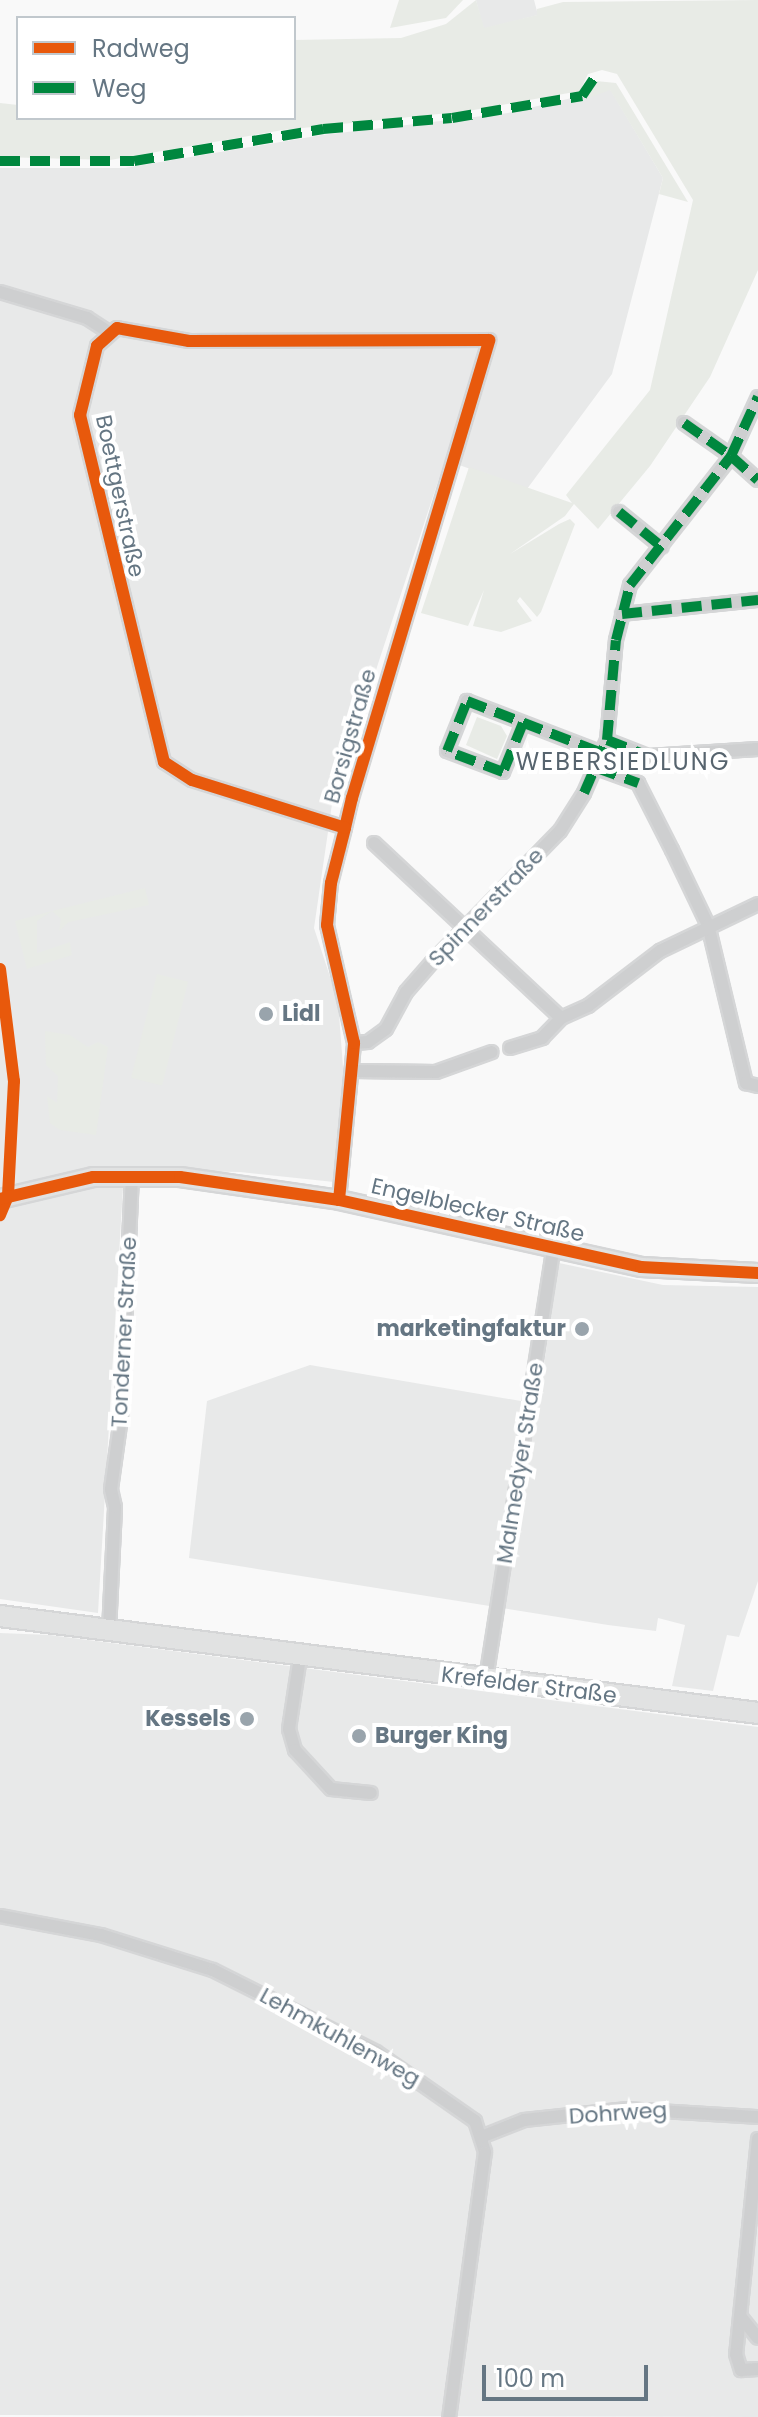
<!DOCTYPE html>
<html>
<head>
<meta charset="utf-8">
<style>
  body { margin:0 }
  #map { position:relative; width:758px; height:2417px; overflow:hidden; background:#f9f9f9; font-family:Poppins,sans-serif }
  div>[style] { position:absolute }
  .built>* { inset:0; background:#e8e9e9 }
  .green>* { inset:0; background:#e8ebe6; transform-origin:0 0 }
  .roads { filter:drop-shadow(2px 0 #d5d6d7) drop-shadow(-2px 0 #d5d6d7) drop-shadow(0 2px #d5d6d7) drop-shadow(0 -2px #d5d6d7) }
  .street>* { height:12px; margin:-6px; padding:0 6px; transform-origin:6px; border-radius:6px; background:#cecfd0 }
  .secondary>* { height:18px; margin:-9px; padding:0 9px; transform-origin:9px; border-radius:9px; background:#e1e2e2 }
  .primary>* { height:20px; margin:-10px; padding:0 10px; transform-origin:10px; border-radius:10px; background:#e1e2e2 }
  .quiet>* { height:10px; margin-top:-5px; transform-origin:0; background:repeating-linear-gradient(90deg,#00873e 0 20px,transparent 0 30px) }
  .cycleway>* { height:12px; margin:-6px; padding:0 6px; transform-origin:6px; border-radius:6px; background:#e8590c }
  .dots>* { width:22px; height:22px; translate:-50% -50%; box-sizing:border-box; border:4px solid #fff; border-radius:50% }
  span { translate:-50% -50%; white-space:nowrap; text-align:center; line-height:1.15; -webkit-text-stroke:8px #fff; paint-order:stroke }
  .street-label { font-size:22px; color:#657683 }
  .poi-label { font-size:22px; color:#657683; font-weight:700 }
  .left { translate:0 -50%; text-align:left }
  .right { translate:-100% -50%; text-align:right }
  .neighbourhood-label { font-size:24px; color:#57646e; letter-spacing:2px }
  .legend { position:absolute; left:16px; top:16px; width:280px; height:104px; box-sizing:border-box; background:#fff; border:2px solid #c1c8cd; margin:0; padding:10px 14px; list-style:none; font-size:24px; color:#657683 }
  .legend li { display:flex; align-items:center; gap:16px; height:40px }
  .legend b { width:40px; border:2px solid #c1c8cd }
  .scale { position:absolute; left:482px; top:2365px; width:166px; height:36px; box-sizing:border-box; border:4px solid #657683; border-top:0; padding-left:10px; font-size:24px; line-height:28px; white-space:nowrap; color:#657683; -webkit-text-stroke:6px #fff; paint-order:stroke }
</style>
</head>
<body>
<div id="map">
  <div class="built">
    <div style="clip-path:polygon(476px 0,534px 0,538px 15px,483px 29px)"></div>
    <div style="clip-path:polygon(610px 89px,663px 178px,612px 374px,527px 489px,445px 460px,332px 804px,314px 928px,338px 1001px,344px 1080px,334px 1182px,240px 1172px,124px 1170px,98px 1613px,0 1599px,0 168px,125px 168px,322px 135px,508px 113px)"></div>
    <div style="clip-path:polygon(559px 1263px,663px 1285px,758px 1287px,758px 1581px,739px 1637px,727px 1635px,713px 1691px,672px 1686px,685px 1625px,658px 1618px,656px 1631px,608px 1625px,189px 1558px,207px 1401px,310px 1365px,538px 1404px)"></div>
    <div style="clip-path:polygon(0 1633px,50px 1635px,758px 1727px,758px 2417px,0 2415px)"></div>
  </div>
  <div class="green">
    <div style="clip-path:polygon(399px 0,463px 0,446px 18px,390px 28px)"></div>
    <div style="clip-path:polygon(476px 0,484px 28px,537px 15px,537px 9px,563px 2px,758px 0,758px 270px,710px 377px,650px 466px,598px 529px,574px 504px,565px 516px,510px 554px,559px 524px,570px 519px,575px 524px,541px 612px,537px 617px,520px 597px,517px 601px,532px 621px,501px 632px,473px 626px,484px 590px,468px 626px,421px 613px,469px 467px,572px 503px,566px 495px,650px 390px,693px 200px,617px 74px,602px 70px,588px 74px,580px 91px,468px 111px,283px 130px,110px 160px,0 157px,0 103px,18px 105px,18px 118px,294px 118px,294px 40px,401px 38px,446px 24px)"></div>
    <div style="clip-path:polygon(596px 81px,616px 83px,688px 202px,659px 194px,663px 178px,610px 90px,586px 99px,584px 94px)"></div>
    <div style="clip-path:polygon(477px 717px,501px 726px,507px 736px,497px 759px,466px 745px)"></div>
    <div style="clip-path:polygon(145px 888px,149px 905px,69px 922px,59px 931px,61px 919px,52px 911px,37px 921px,37px 953px,70px 942px,72px 955px,27px 969px,15px 921px,52px 911px)"></div>
    <div style="left:157px;top:974px;width:32px;height:107px;rotate:14deg"></div>
    <div style="clip-path:polygon(45px 1031px,70px 1035px,88px 1047px,98px 1042px,108px 1047px,96px 1135px,60px 1130px,50px 1123px,47px 1096px,57px 1103px,58px 1076px,46px 1065px)"></div>
  </div>
  <div class="roads">
    <div class="street">
      <div style="left:0;top:292px;width:91px;rotate:16.6deg"></div>
      <div style="left:87px;top:318px;width:27px;rotate:33deg"></div>
      <div style="left:684px;top:423px;width:57px;rotate:35.1deg"></div>
      <div style="left:731px;top:456px;width:65px;rotate:-65.4deg"></div>
      <div style="left:619px;top:512px;width:55px;rotate:39.1deg"></div>
      <div style="left:622px;top:614px;width:137px;rotate:-5.9deg"></div>
      <div style="left:523px;top:723px;width:53px;rotate:112.2deg"></div>
      <div style="left:503px;top:772px;width:60px;rotate:-159.4deg"></div>
      <div style="left:447px;top:751px;width:54px;rotate:-68.2deg"></div>
      <div style="left:467px;top:701px;width:145px;rotate:21.1deg"></div>
      <div style="left:607px;top:740px;width:44px;rotate:21.3deg"></div>
      <div style="left:648px;top:756px;width:110px;rotate:-3.6deg"></div>
      <div style="left:597px;top:768px;width:44px;rotate:20.1deg"></div>
      <div style="left:638px;top:783px;width:75px;rotate:63.1deg"></div>
      <div style="left:672px;top:850px;width:83px;rotate:64.4deg"></div>
      <div style="left:708px;top:925px;width:163px;rotate:76.5deg"></div>
      <div style="left:746px;top:1083px;width:12px;rotate:14deg"></div>
      <div style="left:374px;top:843px;width:256px;rotate:43.1deg"></div>
      <div style="left:354px;top:1043px;width:14px;rotate:-4deg"></div>
      <div style="left:368px;top:1042px;width:22px;rotate:-36deg"></div>
      <div style="left:386px;top:1029px;width:42px;rotate:-61.6deg"></div>
      <div style="left:406px;top:992px;width:40px;rotate:-49deg"></div>
      <div style="left:432px;top:962px;width:183px;rotate:-45.7deg"></div>
      <div style="left:560px;top:831px;width:45px;rotate:-57.7deg"></div>
      <div style="left:584px;top:793px;width:58px;rotate:-66.5deg"></div>
      <div style="left:607px;top:740px;width:100px;rotate:-84.9deg"></div>
      <div style="left:616px;top:640px;width:57px;rotate:-75.7deg"></div>
      <div style="left:630px;top:585px;width:164px;rotate:-51.9deg"></div>
      <div style="left:731px;top:456px;width:36px;rotate:42deg"></div>
      <div style="left:510px;top:1048px;width:34px;rotate:-17deg"></div>
      <div style="left:542px;top:1038px;width:28px;rotate:-46deg"></div>
      <div style="left:561px;top:1018px;width:30px;rotate:-24deg"></div>
      <div style="left:588px;top:1006px;width:91px;rotate:-37.4deg"></div>
      <div style="left:660px;top:951px;width:109px;rotate:-25.6deg"></div>
      <div style="left:354px;top:1071px;width:82px;rotate:0.7deg"></div>
      <div style="left:436px;top:1072px;width:59px;rotate:-19.7deg"></div>
      <div style="left:339px;top:1200px;width:158px;rotate:-84.5deg"></div>
      <div style="left:354px;top:1043px;width:121px;rotate:-102.9deg"></div>
      <div style="left:327px;top:925px;width:42px;rotate:-84.6deg"></div>
      <div style="left:331px;top:883px;width:57px;rotate:-75.7deg"></div>
      <div style="left:345px;top:828px;width:31px;rotate:-77deg"></div>
      <div style="left:352px;top:798px;width:478px;rotate:-73.3deg"></div>
      <div style="left:489px;top:340px;width:300px;rotate:179.8deg"></div>
      <div style="left:189px;top:341px;width:73px;rotate:-169.8deg"></div>
      <div style="left:117px;top:328px;width:27px;rotate:138deg"></div>
      <div style="left:97px;top:346px;width:71px;rotate:103.8deg"></div>
      <div style="left:80px;top:415px;width:357px;rotate:76.4deg"></div>
      <div style="left:164px;top:762px;width:33px;rotate:33deg"></div>
      <div style="left:192px;top:780px;width:160px;rotate:17.4deg"></div>
      <div style="left:109px;top:1631px;width:124px;rotate:-87.2deg"></div>
      <div style="left:115px;top:1507px;width:18px;rotate:-103deg"></div>
      <div style="left:111px;top:1489px;width:72px;rotate:-82deg"></div>
      <div style="left:121px;top:1418px;width:242px;rotate:-87.4deg"></div>
      <div style="left:300px;top:1657px;width:73px;rotate:98.7deg"></div>
      <div style="left:289px;top:1729px;width:22px;rotate:74deg"></div>
      <div style="left:295px;top:1750px;width:53px;rotate:47.3deg"></div>
      <div style="left:331px;top:1789px;width:40px;rotate:5.7deg"></div>
      <div style="left:486px;top:1679px;width:437px;rotate:-81.1deg"></div>
      <div style="left:0;top:1916px;width:103px;rotate:10.7deg"></div>
      <div style="left:101px;top:1935px;width:117px;rotate:17.4deg"></div>
      <div style="left:213px;top:1970px;width:182px;rotate:26.7deg"></div>
      <div style="left:376px;top:2052px;width:121px;rotate:34.9deg"></div>
      <div style="left:475px;top:2121px;width:33px;rotate:72deg"></div>
      <div style="left:485px;top:2152px;width:267px;rotate:97.7deg"></div>
      <div style="left:481px;top:2137px;width:46px;rotate:-21.6deg"></div>
      <div style="left:524px;top:2120px;width:104px;rotate:-6.1deg"></div>
      <div style="left:627px;top:2109px;width:131px;rotate:3.5deg"></div>
      <div style="left:758px;top:2139px;width:216px;rotate:95.8deg"></div>
      <div style="left:736px;top:2354px;width:17px;rotate:73deg"></div>
      <div style="left:741px;top:2370px;width:17px;rotate:-3deg"></div>
      <div style="left:740px;top:2316px;width:28px;rotate:51deg"></div>
    </div>
    <div class="secondary">
      <div style="left:0;top:1199px;width:96px;rotate:-13.3deg"></div>
      <div style="left:93px;top:1177px;width:87px"></div>
      <div style="left:180px;top:1177px;width:161px;rotate:8.2deg"></div>
      <div style="left:339px;top:1200px;width:309px;rotate:12.5deg"></div>
      <div style="left:641px;top:1267px;width:117px;rotate:2.9deg"></div>
    </div>
    <div class="primary">
      <div style="left:0;top:1616px;width:764px;rotate:7.29deg"></div>
    </div>
  </div>
  <div class="quiet">
    <div style="left:0;top:161px;width:134px"></div>
    <div style="left:134px;top:161px;width:192px;rotate:-9.6deg"></div>
    <div style="left:323px;top:129px;width:129px;rotate:-4.9deg"></div>
    <div style="left:452px;top:118px;width:132px;rotate:-9.6deg"></div>
    <div style="left:582px;top:96px;width:25px;rotate:-56deg"></div>
    <div style="left:684px;top:423px;width:57px;rotate:35.1deg"></div>
    <div style="left:731px;top:456px;width:65px;rotate:-65.4deg"></div>
    <div style="left:619px;top:512px;width:55px;rotate:39.1deg"></div>
    <div style="left:622px;top:614px;width:137px;rotate:-5.9deg"></div>
    <div style="left:523px;top:723px;width:53px;rotate:112.2deg"></div>
    <div style="left:503px;top:772px;width:60px;rotate:-159.4deg"></div>
    <div style="left:447px;top:751px;width:54px;rotate:-68.2deg"></div>
    <div style="left:467px;top:701px;width:145px;rotate:21.1deg"></div>
    <div style="left:607px;top:740px;width:44px;rotate:21.3deg"></div>
    <div style="left:597px;top:768px;width:44px;rotate:20.1deg"></div>
    <div style="left:584px;top:793px;width:58px;rotate:-66.5deg"></div>
    <div style="left:607px;top:740px;width:100px;rotate:-84.9deg"></div>
    <div style="left:616px;top:640px;width:57px;rotate:-75.7deg"></div>
    <div style="left:630px;top:585px;width:164px;rotate:-51.9deg"></div>
    <div style="left:731px;top:456px;width:36px;rotate:42deg"></div>
  </div>
  <div class="cycleway">
    <div style="left:0;top:969px;width:113px;rotate:82.9deg"></div>
    <div style="left:14px;top:1081px;width:115px;rotate:93deg"></div>
    <div style="left:8px;top:1196px;width:21px;rotate:113deg"></div>
    <div style="left:0;top:1199px;width:96px;rotate:-13.3deg"></div>
    <div style="left:93px;top:1177px;width:87px"></div>
    <div style="left:180px;top:1177px;width:161px;rotate:8.2deg"></div>
    <div style="left:339px;top:1200px;width:309px;rotate:12.5deg"></div>
    <div style="left:641px;top:1267px;width:117px;rotate:2.9deg"></div>
    <div style="left:339px;top:1200px;width:158px;rotate:-84.5deg"></div>
    <div style="left:354px;top:1043px;width:121px;rotate:-102.9deg"></div>
    <div style="left:327px;top:925px;width:42px;rotate:-84.6deg"></div>
    <div style="left:331px;top:883px;width:57px;rotate:-75.7deg"></div>
    <div style="left:345px;top:828px;width:31px;rotate:-77deg"></div>
    <div style="left:352px;top:798px;width:478px;rotate:-73.3deg"></div>
    <div style="left:489px;top:340px;width:300px;rotate:179.8deg"></div>
    <div style="left:189px;top:341px;width:73px;rotate:-169.8deg"></div>
    <div style="left:117px;top:328px;width:27px;rotate:138deg"></div>
    <div style="left:97px;top:346px;width:71px;rotate:103.8deg"></div>
    <div style="left:80px;top:415px;width:357px;rotate:76.4deg"></div>
    <div style="left:164px;top:762px;width:33px;rotate:33deg"></div>
    <div style="left:192px;top:780px;width:160px;rotate:17.4deg"></div>
  </div>
  <div class="dots">
    <div style="left:266px;top:1014px;background:#99a4ac"></div>
    <div style="left:582px;top:1329px;background:#99a4ac"></div>
    <div style="left:247px;top:1719px;background:#99a4ac"></div>
    <div style="left:359px;top:1736px;background:#99a4ac"></div>
  </div>
  <div class="street-label">
    <span style="left:120px;top:496px;rotate:78deg">Boettgerstraße</span>
    <span style="left:350px;top:736px;rotate:-74deg">Borsigstraße</span>
    <span style="left:486px;top:907px;rotate:-46deg">Spinnerstraße</span>
    <span style="left:478px;top:1210px;rotate:13deg">Engelblecker Straße</span>
    <span style="left:124px;top:1332px;rotate:-87deg">Tonderner Straße</span>
    <span style="left:520px;top:1463px;rotate:-81deg">Malmedyer Straße</span>
    <span style="left:529px;top:1685px;rotate:7deg">Krefelder Straße</span>
    <span style="left:340px;top:2037px;rotate:29deg">Lehmkuhlenweg</span>
    <span style="left:618px;top:2113px;rotate:-4deg">Dohrweg</span>
  </div>
  <div class="poi-label">
    <span class="left" style="left:282px;top:1014px">Lidl</span>
    <span class="right" style="left:566px;top:1329px">marketingfaktur</span>
    <span class="right" style="left:231px;top:1719px">Kessels</span>
    <span class="left" style="left:375px;top:1736px">Burger King</span>
  </div>
  <div class="neighbourhood-label">
    <span style="left:623px;top:762px">WEBERSIEDLUNG</span>
  </div>
  <ul class="legend">
  <li><b style="height:10px;background:#e8590c"></b>Radweg</li>
  <li><b style="height:10px;background:#00873e"></b>Weg</li>
  </ul>
  <div class="scale">100 m</div>
</div>
</body>
</html>
